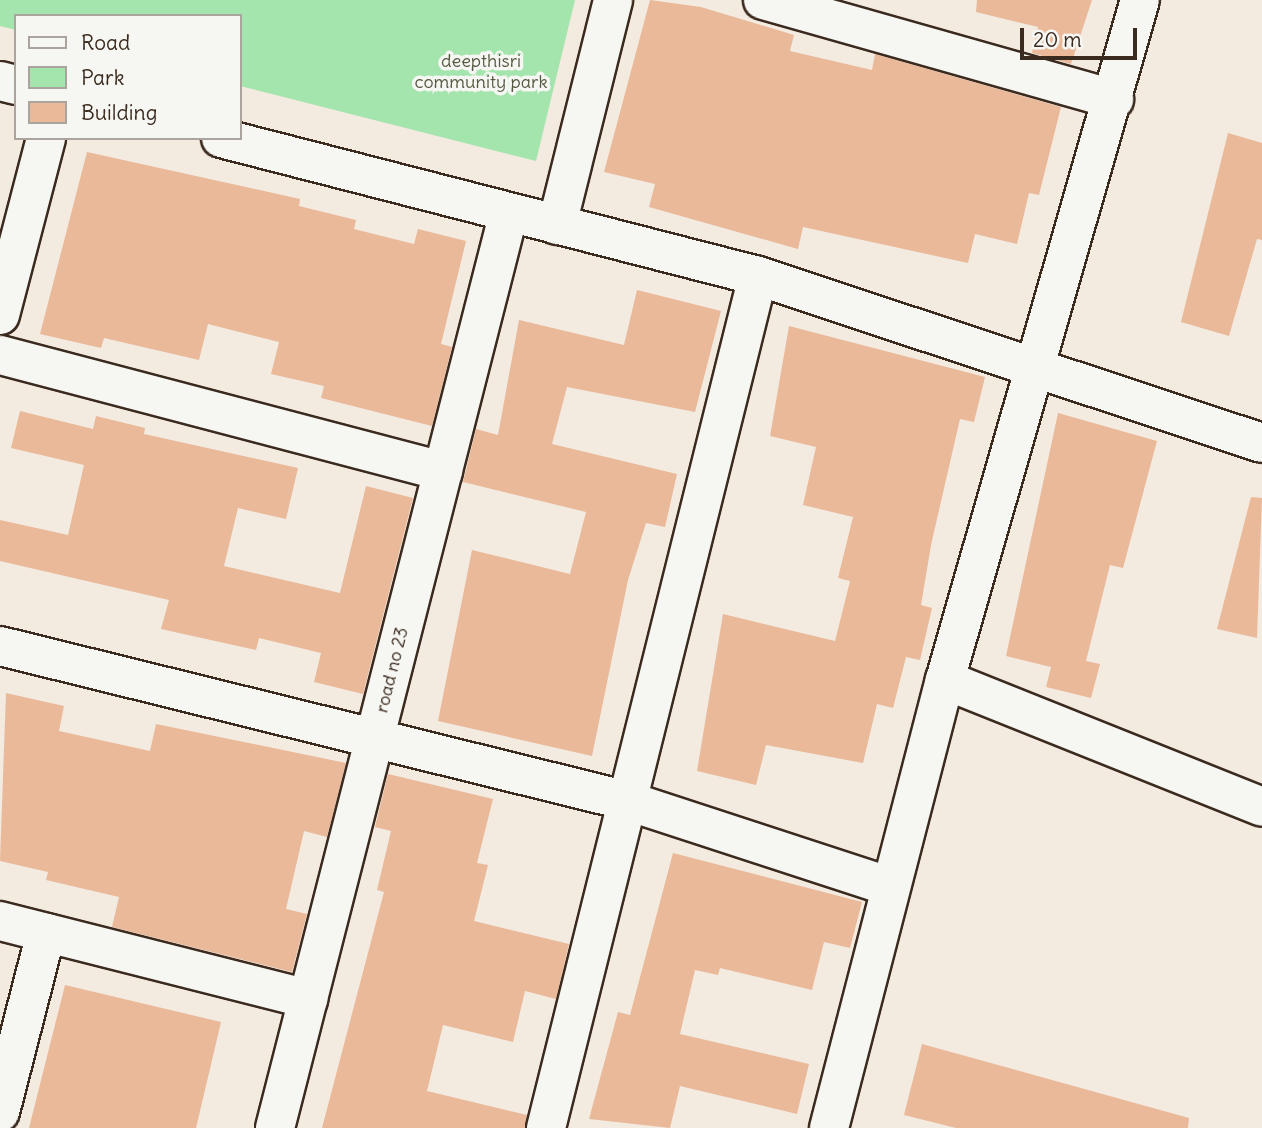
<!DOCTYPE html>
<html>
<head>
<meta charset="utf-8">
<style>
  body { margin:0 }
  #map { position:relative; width:1262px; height:1128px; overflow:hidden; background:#f3eae0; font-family:Delius,sans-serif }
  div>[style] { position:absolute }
  .green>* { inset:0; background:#a4e5ae }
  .building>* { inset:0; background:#e9b99a }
  .roads { filter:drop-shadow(2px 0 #3b2a1e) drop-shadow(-2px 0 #3b2a1e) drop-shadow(0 2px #3b2a1e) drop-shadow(0 -2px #3b2a1e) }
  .street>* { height:38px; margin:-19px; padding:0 19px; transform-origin:19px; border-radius:19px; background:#f6f6f2 }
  span { translate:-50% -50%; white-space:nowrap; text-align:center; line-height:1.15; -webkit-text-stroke:7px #f6f6f2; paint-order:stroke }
  .park-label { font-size:18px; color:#555942 }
  .street-label { font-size:18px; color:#3b2a1e }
  .legend { position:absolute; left:14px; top:14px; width:228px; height:126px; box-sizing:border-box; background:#f6f6f2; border:2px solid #aba49d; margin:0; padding:9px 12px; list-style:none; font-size:21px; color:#3b2a1e }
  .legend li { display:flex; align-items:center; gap:14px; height:35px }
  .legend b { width:35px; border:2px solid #aba49d }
  .scale { position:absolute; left:1020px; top:28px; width:117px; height:32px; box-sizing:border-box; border:4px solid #3b2a1e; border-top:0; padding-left:9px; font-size:21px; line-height:24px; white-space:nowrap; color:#3b2a1e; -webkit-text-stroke:5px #f6f6f2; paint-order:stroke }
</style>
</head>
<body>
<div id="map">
  <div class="green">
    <div style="clip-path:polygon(0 0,575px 0,536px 161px,240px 86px,240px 16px,16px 16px,16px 30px,0 26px)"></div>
  </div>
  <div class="building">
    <div style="clip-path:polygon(650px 0,701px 7px,794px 35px,790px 51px,872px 70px,875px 54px,1061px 107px,1039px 195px,1029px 193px,1017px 244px,975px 234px,968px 263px,803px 227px,798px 249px,649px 207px,655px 184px,604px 172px)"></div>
    <div style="clip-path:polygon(977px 0,1092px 0,1071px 64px,1032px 53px,1038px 27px,976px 12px)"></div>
    <div style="clip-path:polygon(1228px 133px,1262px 143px,1262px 240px,1257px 239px,1229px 336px,1181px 322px)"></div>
    <div style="clip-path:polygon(87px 152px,300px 199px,299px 206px,356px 220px,354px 229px,414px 244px,418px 229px,466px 241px,441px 344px,452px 347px,432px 426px,321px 398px,324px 386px,271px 374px,279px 342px,208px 324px,199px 360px,104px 338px,101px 348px,40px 334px)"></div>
    <div style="clip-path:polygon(637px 290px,721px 311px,695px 412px,567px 387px,552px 444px,677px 474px,665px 527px,646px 523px,628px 580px,592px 756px,438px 721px,472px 550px,570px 574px,586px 512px,463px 482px,476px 429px,498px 435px,519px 320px,624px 345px)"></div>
    <div style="clip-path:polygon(789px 326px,985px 377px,974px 422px,960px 419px,931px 545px,921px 605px,932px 608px,920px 660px,906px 657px,893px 708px,877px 704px,863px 763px,766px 745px,756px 785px,697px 771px,723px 614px,835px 641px,850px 581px,838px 578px,853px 517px,803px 505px,816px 447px,770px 436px)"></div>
    <div style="clip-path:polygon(20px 411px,93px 429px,96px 416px,145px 428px,144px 434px,298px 468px,286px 519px,238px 508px,224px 566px,340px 593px,366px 486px,413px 498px,363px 694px,314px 682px,321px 653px,259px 638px,256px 650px,161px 629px,169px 600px,0 561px,0 520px,68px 535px,84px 465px,11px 448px)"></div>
    <div style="clip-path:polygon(1058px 413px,1157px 441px,1123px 568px,1110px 565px,1086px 661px,1100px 664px,1091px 698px,1046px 687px,1051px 667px,1006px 656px)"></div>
    <div style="clip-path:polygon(1251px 497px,1262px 498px,1257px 638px,1217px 629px)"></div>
    <div style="clip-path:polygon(6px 693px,64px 706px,59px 731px,150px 751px,156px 724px,346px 763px,327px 837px,304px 831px,286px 909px,307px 914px,292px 972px,112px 927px,119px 897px,46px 880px,48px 872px,0 861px)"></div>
    <div style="clip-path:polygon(388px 774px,493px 799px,477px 863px,488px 865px,474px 921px,569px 944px,556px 999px,525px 991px,513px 1042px,443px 1025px,427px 1091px,527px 1115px,525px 1128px,322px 1128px,384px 892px,377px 890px,391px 831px,375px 827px)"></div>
    <div style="clip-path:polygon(673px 853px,862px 902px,850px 948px,824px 942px,812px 990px,720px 968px,718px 975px,695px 970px,680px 1034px,809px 1064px,797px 1114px,680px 1086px,670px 1128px,589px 1119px,618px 1012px,630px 1015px)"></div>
    <div style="clip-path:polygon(65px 985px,221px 1022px,196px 1128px,29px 1128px)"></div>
    <div style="clip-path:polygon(922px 1044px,1189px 1118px,1188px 1128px,956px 1128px,904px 1115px)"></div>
  </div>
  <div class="roads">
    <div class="street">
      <div style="left:763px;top:0;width:365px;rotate:15.8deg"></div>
      <div style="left:0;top:81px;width:16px;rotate:14deg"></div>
      <div style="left:221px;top:138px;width:554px;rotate:14.41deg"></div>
      <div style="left:758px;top:276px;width:531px;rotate:18.33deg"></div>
      <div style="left:557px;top:225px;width:232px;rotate:-76deg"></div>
      <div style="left:0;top:315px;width:183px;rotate:-75.4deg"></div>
      <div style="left:0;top:355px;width:458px;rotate:14.7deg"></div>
      <div style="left:0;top:646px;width:647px;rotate:13.86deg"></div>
      <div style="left:628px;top:801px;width:274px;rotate:18.1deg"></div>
      <div style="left:945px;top:680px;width:341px;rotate:21.8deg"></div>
      <div style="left:0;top:921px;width:318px;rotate:14.2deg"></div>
      <div style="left:0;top:1112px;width:185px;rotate:-75.6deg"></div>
      <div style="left:275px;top:1128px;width:945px;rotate:-75.67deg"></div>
      <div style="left:546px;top:1128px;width:878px;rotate:-76.03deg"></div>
      <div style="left:829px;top:1128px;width:463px;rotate:-75.5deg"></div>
      <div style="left:945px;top:680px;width:707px;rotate:-74deg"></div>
    </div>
  </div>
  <div class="park-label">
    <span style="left:481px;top:72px">deepthisri<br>community park</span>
  </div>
  <div class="street-label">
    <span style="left:392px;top:670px;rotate:-76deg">road no 23</span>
  </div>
  <ul class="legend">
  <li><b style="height:9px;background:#f6f6f2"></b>Road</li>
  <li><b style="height:19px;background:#a4e5ae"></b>Park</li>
  <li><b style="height:19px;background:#e9b99a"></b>Building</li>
  </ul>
  <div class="scale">20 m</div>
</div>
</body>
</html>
